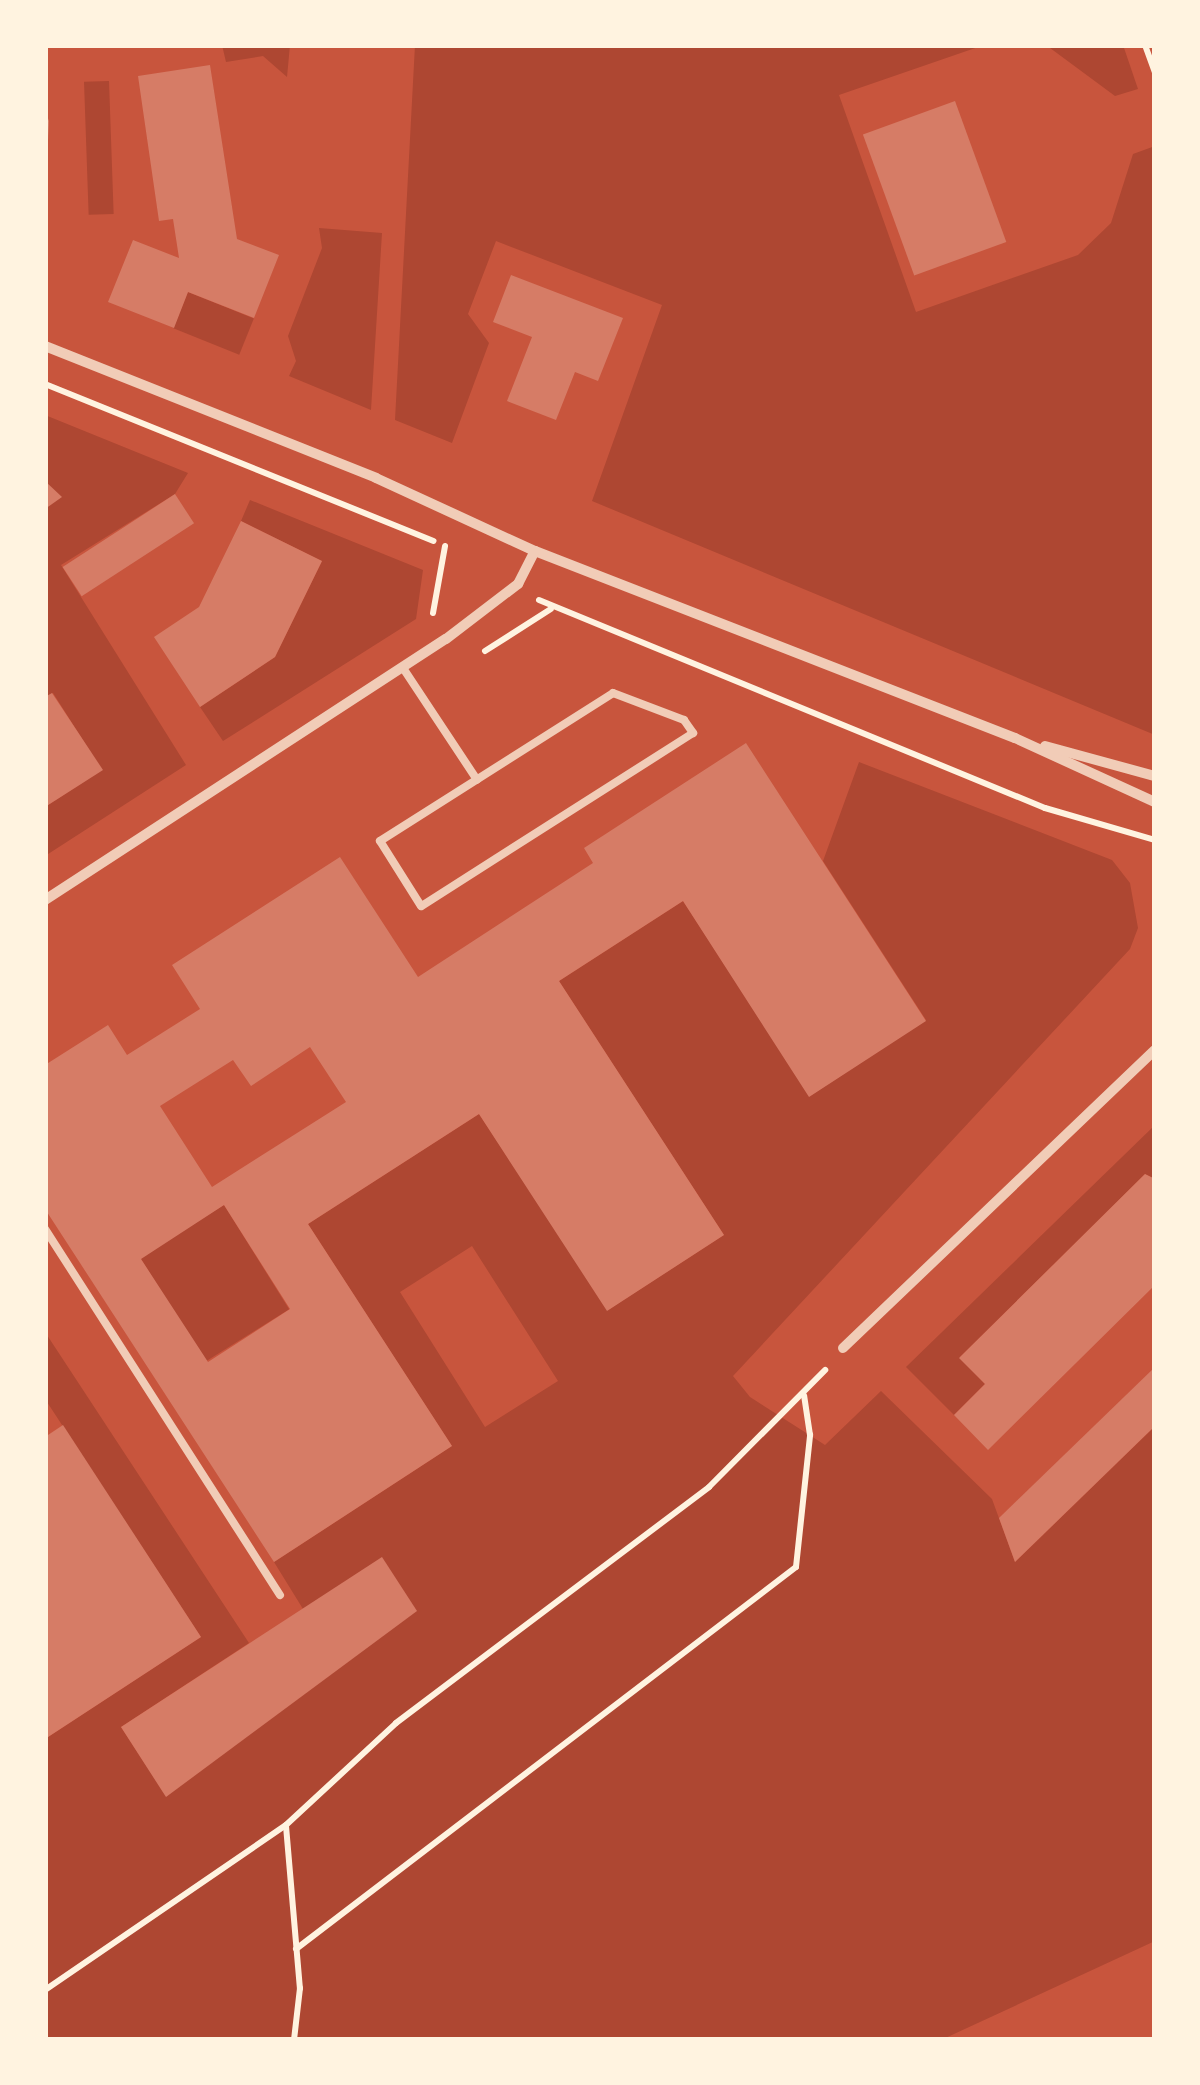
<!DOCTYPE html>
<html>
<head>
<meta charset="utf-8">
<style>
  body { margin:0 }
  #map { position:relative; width:1200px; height:2085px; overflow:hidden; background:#c8553d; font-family:Inter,sans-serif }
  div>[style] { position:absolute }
  .green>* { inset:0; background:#ae4732; transform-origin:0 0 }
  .building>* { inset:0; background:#d67c66; transform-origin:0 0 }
  .path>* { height:6px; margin:-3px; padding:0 3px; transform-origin:3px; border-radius:3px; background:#fff3e0 }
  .service>* { height:8px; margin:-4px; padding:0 4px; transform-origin:4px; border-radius:4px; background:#f1ccb7 }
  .minor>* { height:10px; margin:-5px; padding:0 5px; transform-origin:5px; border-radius:5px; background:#f1ccb7 }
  span { translate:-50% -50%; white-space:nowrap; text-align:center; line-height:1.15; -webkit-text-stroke:9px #fff3e0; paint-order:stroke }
  .frame { position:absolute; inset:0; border:48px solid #fff3e0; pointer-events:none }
</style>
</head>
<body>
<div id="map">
  <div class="green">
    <div style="clip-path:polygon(222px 45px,290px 45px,287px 77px,263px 56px,226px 62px)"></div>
    <div style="clip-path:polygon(415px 45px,984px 45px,839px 95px,916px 312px,1078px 255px,1111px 223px,1133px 154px,1155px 146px,1155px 735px,592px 501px,662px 305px,496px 241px,468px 314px,489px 343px,452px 443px,395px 420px)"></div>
    <div style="clip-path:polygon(1046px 45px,1123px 45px,1138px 89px,1115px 96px)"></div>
    <div style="left:109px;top:81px;width:133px;height:25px;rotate:88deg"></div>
    <div style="clip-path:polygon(319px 228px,382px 233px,371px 410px,289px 376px,296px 361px,288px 336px,322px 248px)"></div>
    <div style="left:188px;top:292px;width:71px;height:39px;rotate:22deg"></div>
    <div style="clip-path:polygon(45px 415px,188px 473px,175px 494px,61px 565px,186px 765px,45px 856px,45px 807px,102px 770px,53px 693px,45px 697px)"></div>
    <div style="clip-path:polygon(250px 500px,423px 570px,416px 619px,223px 741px,200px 707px,275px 657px,322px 561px,241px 521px)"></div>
    <div style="clip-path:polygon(evenodd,859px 762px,1112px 860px,1130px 883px,1138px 928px,1130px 949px,733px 1376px,750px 1397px,825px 1445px,881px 1391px,992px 1499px,1015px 1562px,1155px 1426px,1155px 1941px,941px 2040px,45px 2040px,45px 1739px,201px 1637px,45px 1399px,45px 1332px,249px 1643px,121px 1727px,166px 1796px,303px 1609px,274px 1562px,452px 1446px,308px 1224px,479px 1114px,608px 1310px,724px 1235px,559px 981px,683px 901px,810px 1096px,926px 1020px,823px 861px,859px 762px,472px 1246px,558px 1381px,485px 1427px,400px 1292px,472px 1246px)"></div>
    <div style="clip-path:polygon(1155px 1125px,1155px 1179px,1145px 1174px,960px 1357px,985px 1384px,954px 1415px,906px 1367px)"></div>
    <div style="left:224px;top:1205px;width:123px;height:99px;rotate:58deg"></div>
  </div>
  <div class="building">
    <div style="clip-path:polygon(210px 65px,237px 239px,279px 255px,254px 318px,188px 292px,174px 328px,108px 302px,133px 240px,179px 258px,173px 219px,159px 221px,138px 76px)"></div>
    <div style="left:955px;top:101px;width:150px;height:98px;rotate:70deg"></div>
    <div style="clip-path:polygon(45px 110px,49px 121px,48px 140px,45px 140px)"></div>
    <div style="clip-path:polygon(511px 275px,623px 318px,598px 381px,575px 372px,556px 420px,507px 401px,532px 337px,493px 322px)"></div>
    <div style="clip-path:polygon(45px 481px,62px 497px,45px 509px)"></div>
    <div style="left:175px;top:494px;width:35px;height:134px;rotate:57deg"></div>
    <div style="clip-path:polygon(241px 521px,322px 561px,275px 657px,200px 707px,154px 637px,199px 607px)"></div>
    <div style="clip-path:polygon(52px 693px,103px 770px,45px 807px,45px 697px)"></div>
    <div style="clip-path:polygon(evenodd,746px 743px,926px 1021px,809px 1097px,683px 901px,559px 981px,724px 1235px,607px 1311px,479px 1114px,308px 1224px,452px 1446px,274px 1562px,45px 1209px,45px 1065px,108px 1025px,127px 1055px,200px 1009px,172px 965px,340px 857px,418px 977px,593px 863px,584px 848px,746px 743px,310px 1047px,346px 1102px,212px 1187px,160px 1106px,233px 1060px,251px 1086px,310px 1047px,746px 743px,224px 1205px,290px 1309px,208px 1362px,141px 1259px,224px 1205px)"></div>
    <div style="clip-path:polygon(1145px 1174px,1155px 1179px,1155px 1285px,988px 1450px,954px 1415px,985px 1384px,959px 1358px)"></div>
    <div style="clip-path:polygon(1155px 1367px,1155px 1426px,1015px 1562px,999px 1518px)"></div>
    <div style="clip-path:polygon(63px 1425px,201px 1637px,45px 1739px,45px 1437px)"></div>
    <div style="clip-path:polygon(382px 1557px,417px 1611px,166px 1797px,121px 1727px)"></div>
  </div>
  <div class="path">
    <div style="left:1145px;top:45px;width:30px;rotate:70deg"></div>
    <div style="left:45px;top:384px;width:419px;rotate:22deg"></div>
    <div style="left:539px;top:600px;width:547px;rotate:22.35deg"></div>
    <div style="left:1045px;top:808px;width:115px;rotate:16.2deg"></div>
    <div style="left:433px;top:613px;width:68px;rotate:-79.8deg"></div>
    <div style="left:485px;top:651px;width:78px;rotate:-32.5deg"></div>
    <div style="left:286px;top:1826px;width:163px;rotate:85.1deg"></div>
    <div style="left:300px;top:1988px;width:52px;rotate:96.6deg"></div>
    <div style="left:296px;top:1949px;width:629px;rotate:-37.38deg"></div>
    <div style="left:796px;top:1567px;width:133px;rotate:-83.9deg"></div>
    <div style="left:810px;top:1435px;width:40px;rotate:-98.5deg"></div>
    <div style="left:45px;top:1990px;width:292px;rotate:-34.4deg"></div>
    <div style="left:286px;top:1825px;width:150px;rotate:-42.8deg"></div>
    <div style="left:396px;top:1723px;width:392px;rotate:-37deg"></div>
    <div style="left:709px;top:1487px;width:165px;rotate:-45.2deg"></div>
  </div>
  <div class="service">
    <div style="left:403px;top:668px;width:134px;rotate:56.5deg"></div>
    <div style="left:613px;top:693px;width:76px;rotate:20.8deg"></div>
    <div style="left:684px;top:720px;width:16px;rotate:55deg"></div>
    <div style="left:693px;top:733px;width:322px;rotate:147.5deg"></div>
    <div style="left:421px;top:906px;width:77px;rotate:-122.2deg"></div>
    <div style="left:380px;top:841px;width:276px;rotate:-32.4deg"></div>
    <div style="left:45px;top:1229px;width:435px;rotate:57.3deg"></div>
  </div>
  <div class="minor">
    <div style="left:45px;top:346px;width:356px;rotate:21.7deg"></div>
    <div style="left:376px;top:478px;width:175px;rotate:24.7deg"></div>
    <div style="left:535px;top:551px;width:515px;rotate:21.29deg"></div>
    <div style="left:1015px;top:738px;width:154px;rotate:24.6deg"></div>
    <div style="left:1045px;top:746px;width:114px;rotate:15.3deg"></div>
    <div style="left:45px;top:900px;width:478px;rotate:-33.1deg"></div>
    <div style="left:446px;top:639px;width:91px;rotate:-37.4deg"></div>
    <div style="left:518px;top:584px;width:37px;rotate:-63deg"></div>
    <div style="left:843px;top:1348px;width:431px;rotate:-43.7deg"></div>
  </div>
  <div class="frame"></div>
</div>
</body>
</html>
